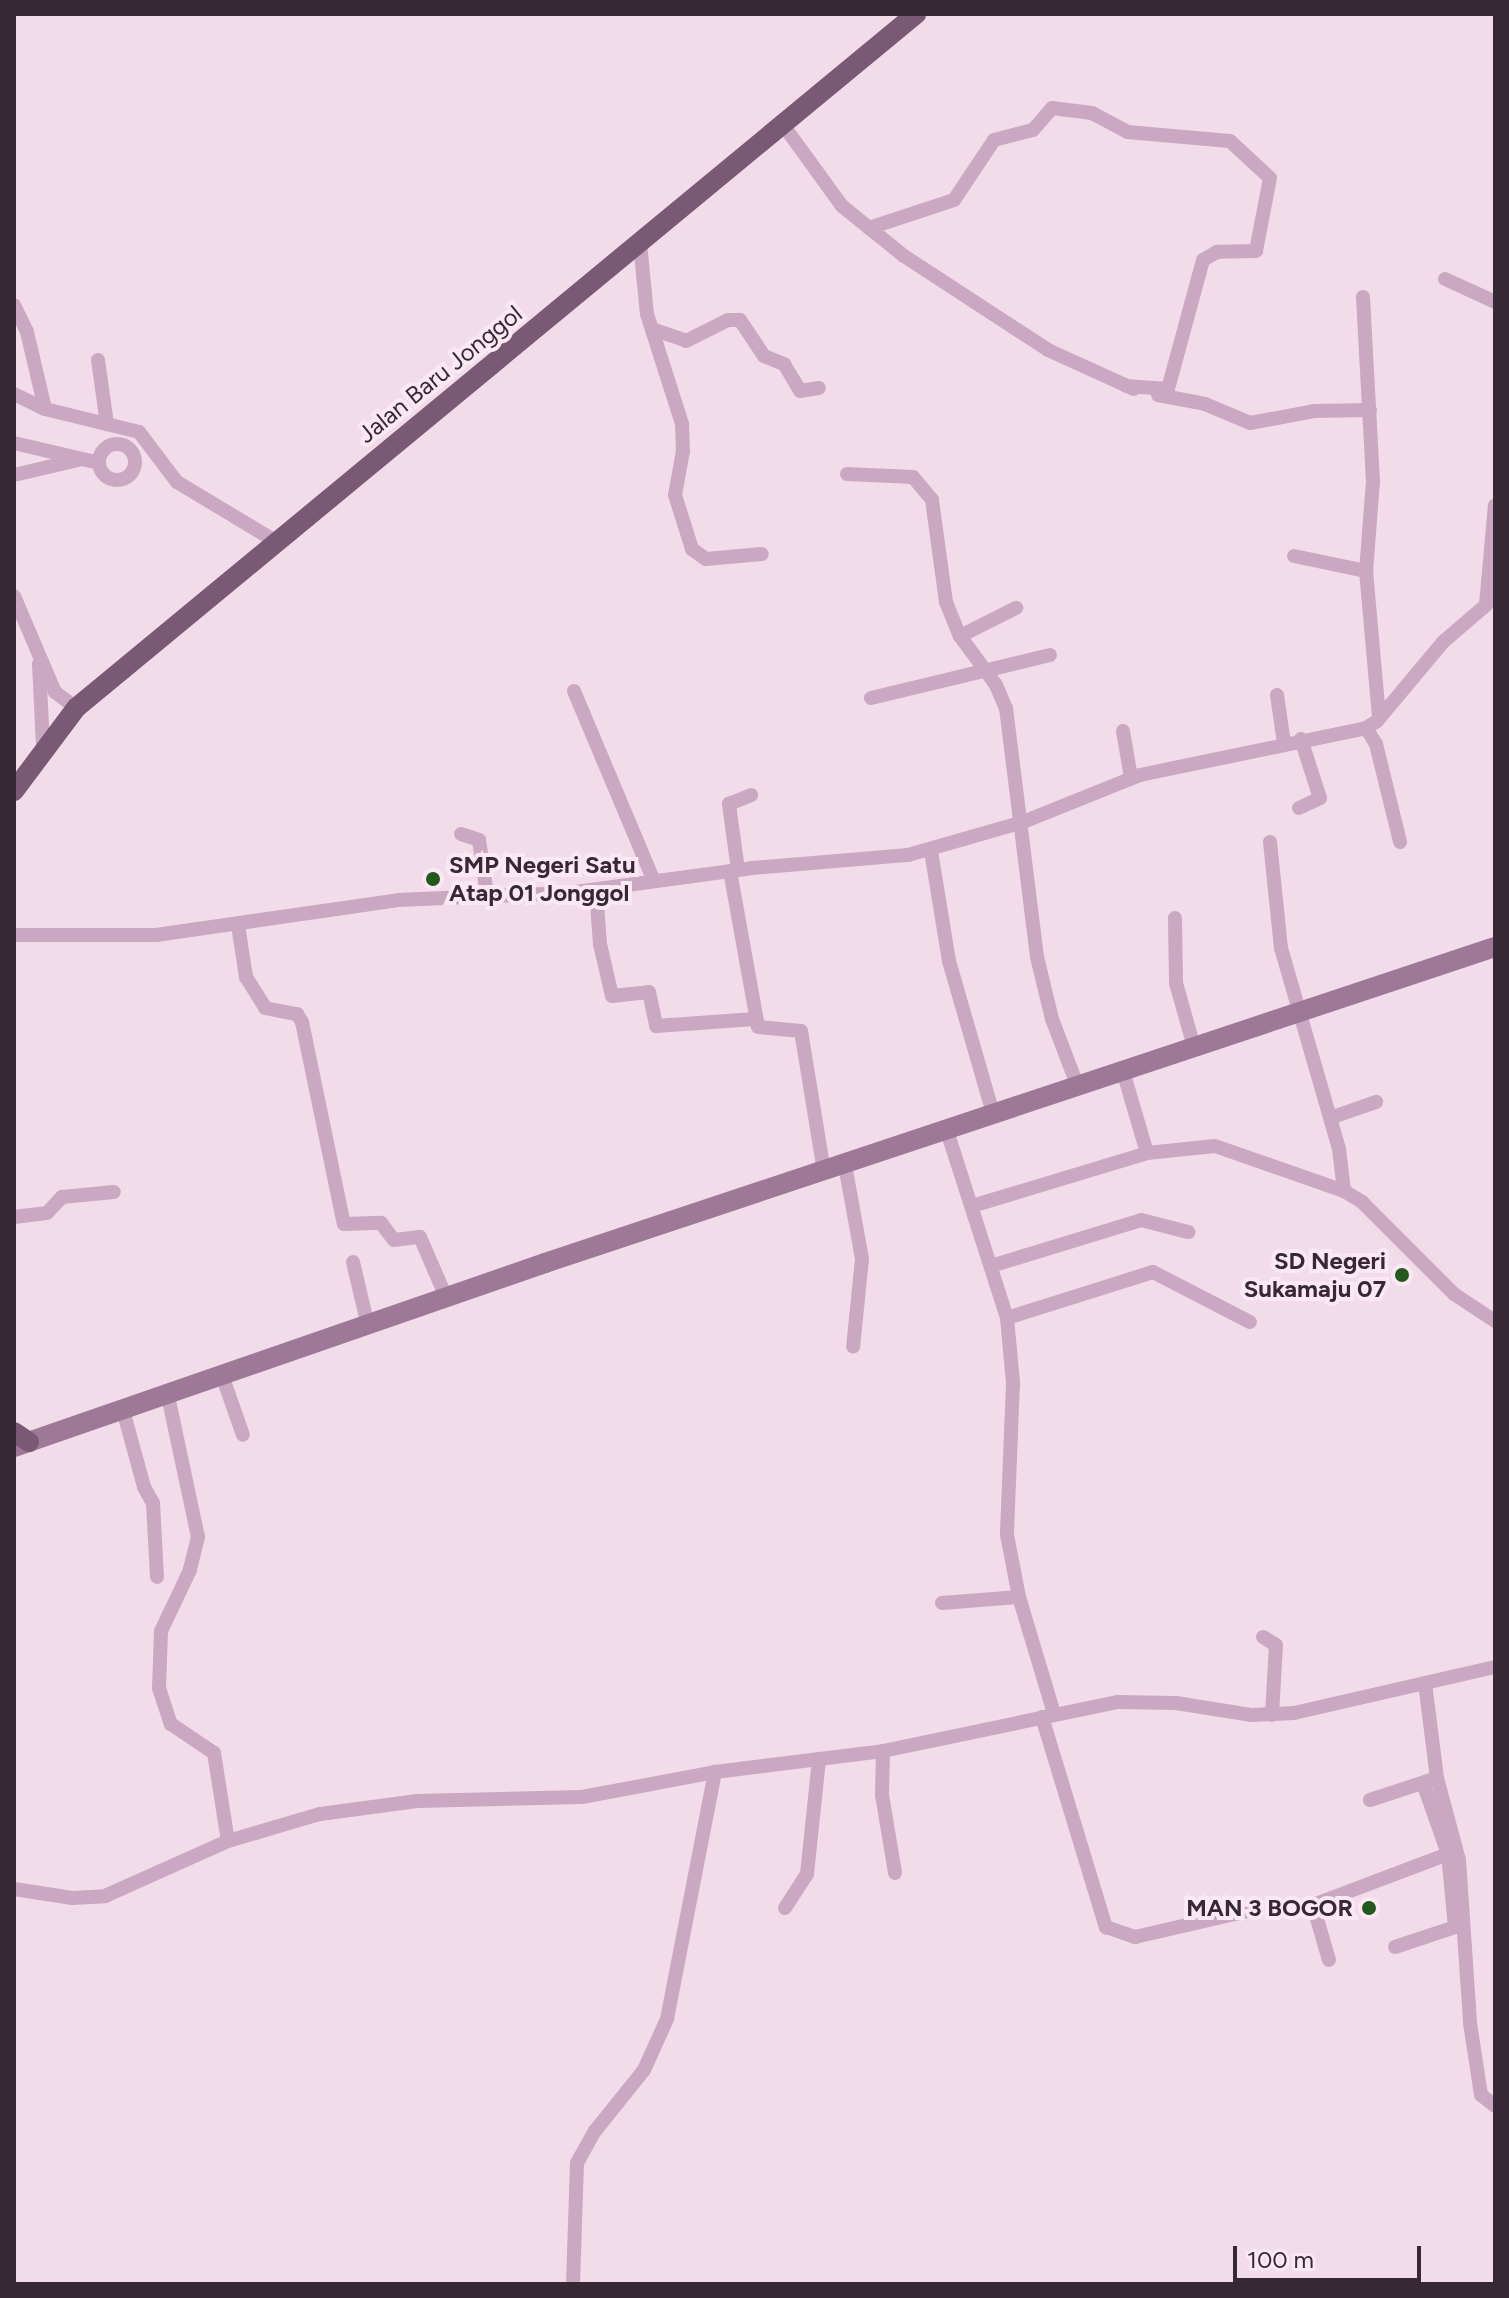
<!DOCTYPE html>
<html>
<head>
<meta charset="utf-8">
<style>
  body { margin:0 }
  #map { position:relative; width:1509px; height:2298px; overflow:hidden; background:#f2dcea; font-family:Figtree,sans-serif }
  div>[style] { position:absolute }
  .minor>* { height:14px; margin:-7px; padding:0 7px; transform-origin:7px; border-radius:7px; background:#caa8c1 }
  .minor>.ring { margin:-7px; padding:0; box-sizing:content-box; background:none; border:14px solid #caa8c1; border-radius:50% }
  .secondary>* { height:20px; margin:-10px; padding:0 10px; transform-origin:10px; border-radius:10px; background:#9e7997 }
  .primary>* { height:20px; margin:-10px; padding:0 10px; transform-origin:10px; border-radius:10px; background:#795974 }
  .dots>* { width:22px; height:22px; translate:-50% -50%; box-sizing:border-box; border:4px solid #fae9f4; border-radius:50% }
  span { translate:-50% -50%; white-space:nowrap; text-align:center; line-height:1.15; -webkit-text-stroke:8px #fae9f4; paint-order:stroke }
  .street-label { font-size:24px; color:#372835 }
  .poi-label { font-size:24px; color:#372835; font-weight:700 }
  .left { translate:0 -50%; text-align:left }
  .right { translate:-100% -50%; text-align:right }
  .frame { position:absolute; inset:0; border:16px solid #372835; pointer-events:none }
  .scale { position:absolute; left:1233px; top:2246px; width:188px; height:36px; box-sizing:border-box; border:4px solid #372835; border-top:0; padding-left:10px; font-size:24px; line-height:28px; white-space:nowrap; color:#372835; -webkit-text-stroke:6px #fae9f4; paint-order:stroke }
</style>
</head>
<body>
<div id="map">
  <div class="minor">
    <div style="left:784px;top:126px;width:99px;rotate:54.1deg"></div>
    <div style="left:842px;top:206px;width:80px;rotate:38.9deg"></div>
    <div style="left:904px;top:256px;width:172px;rotate:33.1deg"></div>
    <div style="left:1048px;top:350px;width:94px;rotate:24.4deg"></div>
    <div style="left:869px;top:228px;width:89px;rotate:-18.2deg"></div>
    <div style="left:954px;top:200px;width:72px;rotate:-56.3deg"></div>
    <div style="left:994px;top:140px;width:40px;rotate:-14.4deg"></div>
    <div style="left:1033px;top:130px;width:29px;rotate:-49deg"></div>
    <div style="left:1052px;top:108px;width:40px;rotate:7.1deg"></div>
    <div style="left:1092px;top:113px;width:40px;rotate:28deg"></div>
    <div style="left:1127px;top:132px;width:103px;rotate:5deg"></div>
    <div style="left:1230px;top:141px;width:54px;rotate:42.8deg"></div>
    <div style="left:1270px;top:178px;width:74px;rotate:100.9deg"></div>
    <div style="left:1256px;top:251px;width:39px;rotate:179deg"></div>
    <div style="left:1217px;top:252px;width:16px;rotate:150deg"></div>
    <div style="left:1203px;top:260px;width:134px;rotate:105.2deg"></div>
    <div style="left:1168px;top:389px;width:42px;rotate:-175.9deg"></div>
    <div style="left:640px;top:243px;width:71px;rotate:84.4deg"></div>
    <div style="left:647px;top:314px;width:115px;rotate:72.3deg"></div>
    <div style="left:682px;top:424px;width:27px;rotate:88deg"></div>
    <div style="left:683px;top:451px;width:45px;rotate:100.3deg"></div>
    <div style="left:675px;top:495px;width:57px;rotate:72.5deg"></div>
    <div style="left:692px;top:549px;width:17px;rotate:36deg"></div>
    <div style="left:706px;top:559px;width:56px;rotate:-5.1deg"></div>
    <div style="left:1445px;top:279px;width:55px;rotate:24.7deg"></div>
    <div style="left:1363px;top:297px;width:184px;rotate:86.9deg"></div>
    <div style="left:1373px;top:481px;width:90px;rotate:94.4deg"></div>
    <div style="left:1366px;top:571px;width:146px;rotate:84.9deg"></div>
    <div style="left:14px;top:305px;width:30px;rotate:64deg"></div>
    <div style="left:27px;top:332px;width:79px;rotate:76.8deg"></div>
    <div style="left:652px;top:329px;width:36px;rotate:19deg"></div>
    <div style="left:686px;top:341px;width:47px;rotate:-26.6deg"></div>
    <div style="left:728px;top:320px;width:12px"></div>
    <div style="left:740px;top:320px;width:43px;rotate:56.3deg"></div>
    <div style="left:764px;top:356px;width:22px;rotate:22deg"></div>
    <div style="left:784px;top:364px;width:31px;rotate:59deg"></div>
    <div style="left:800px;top:391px;width:19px;rotate:-9deg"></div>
    <div style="left:98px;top:360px;width:65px;rotate:82deg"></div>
    <div style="left:14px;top:394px;width:34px;rotate:26deg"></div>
    <div style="left:45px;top:409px;width:97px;rotate:13.7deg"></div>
    <div style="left:139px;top:432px;width:63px;rotate:52.8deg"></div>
    <div style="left:177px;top:482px;width:114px;rotate:31deg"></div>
    <div style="left:1158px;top:395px;width:48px;rotate:10.8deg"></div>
    <div style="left:1205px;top:404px;width:49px;rotate:22.9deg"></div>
    <div style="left:1250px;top:423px;width:65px;rotate:-10.6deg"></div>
    <div style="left:1314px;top:411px;width:56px;rotate:-1deg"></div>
    <div style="left:14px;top:443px;width:87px;rotate:13.2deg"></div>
    <div class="ring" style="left:99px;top:444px;width:22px;height:22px"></div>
    <div style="left:847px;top:474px;width:66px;rotate:2.6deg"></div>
    <div style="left:913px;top:477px;width:30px;rotate:50deg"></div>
    <div style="left:932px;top:500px;width:103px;rotate:82.2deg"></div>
    <div style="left:946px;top:602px;width:37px;rotate:68deg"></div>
    <div style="left:960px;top:636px;width:61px;rotate:53.7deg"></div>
    <div style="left:996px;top:685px;width:25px;rotate:67deg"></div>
    <div style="left:1006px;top:708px;width:251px;rotate:82.9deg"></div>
    <div style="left:1037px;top:957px;width:64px;rotate:76.4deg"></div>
    <div style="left:1052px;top:1019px;width:73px;rotate:69.1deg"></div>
    <div style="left:14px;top:475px;width:66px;rotate:-13.2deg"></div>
    <div style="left:1294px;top:556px;width:74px;rotate:11.8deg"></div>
    <div style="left:14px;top:596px;width:104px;rotate:66.9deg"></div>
    <div style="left:55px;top:692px;width:26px;rotate:37deg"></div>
    <div style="left:960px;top:636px;width:63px;rotate:-26.6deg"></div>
    <div style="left:39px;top:664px;width:82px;rotate:87.2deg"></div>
    <div style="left:574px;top:691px;width:206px;rotate:67.2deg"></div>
    <div style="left:1277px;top:695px;width:49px;rotate:81.7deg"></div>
    <div style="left:871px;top:698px;width:184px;rotate:-13.5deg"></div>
    <div style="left:1366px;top:728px;width:19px;rotate:58deg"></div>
    <div style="left:1376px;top:744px;width:101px;rotate:76.2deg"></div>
    <div style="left:1123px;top:731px;width:48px;rotate:80.3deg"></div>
    <div style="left:1299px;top:808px;width:23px;rotate:-25deg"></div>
    <div style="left:1320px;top:798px;width:62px;rotate:-107.9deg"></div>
    <div style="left:461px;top:834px;width:19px;rotate:18deg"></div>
    <div style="left:479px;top:840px;width:55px;rotate:81.6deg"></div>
    <div style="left:1270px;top:842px;width:107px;rotate:84.1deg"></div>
    <div style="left:1281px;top:948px;width:209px;rotate:73.9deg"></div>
    <div style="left:1339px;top:1149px;width:42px;rotate:83.2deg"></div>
    <div style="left:931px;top:851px;width:111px;rotate:80.7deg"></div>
    <div style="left:949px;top:961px;width:158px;rotate:73.9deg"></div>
    <div style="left:738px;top:870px;width:67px;rotate:-97.8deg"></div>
    <div style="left:729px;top:804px;width:24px;rotate:-22deg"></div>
    <div style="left:730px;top:871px;width:158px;rotate:79.8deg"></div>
    <div style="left:758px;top:1027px;width:43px;rotate:5.3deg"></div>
    <div style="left:801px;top:1031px;width:142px;rotate:80.7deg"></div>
    <div style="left:596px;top:890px;width:54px;rotate:85.8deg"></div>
    <div style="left:600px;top:944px;width:53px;rotate:77deg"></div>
    <div style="left:612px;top:996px;width:37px;rotate:-6deg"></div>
    <div style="left:649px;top:992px;width:35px;rotate:78deg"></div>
    <div style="left:656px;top:1026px;width:99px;rotate:-4deg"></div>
    <div style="left:1175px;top:918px;width:65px;rotate:89.1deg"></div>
    <div style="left:1176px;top:983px;width:66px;rotate:74.3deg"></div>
    <div style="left:238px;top:925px;width:53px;rotate:81.3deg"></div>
    <div style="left:246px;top:977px;width:36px;rotate:58deg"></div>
    <div style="left:265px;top:1008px;width:33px;rotate:11deg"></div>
    <div style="left:297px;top:1014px;width:9px;rotate:58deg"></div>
    <div style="left:302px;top:1022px;width:206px;rotate:78.3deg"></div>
    <div style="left:344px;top:1224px;width:37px;rotate:-2deg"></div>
    <div style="left:381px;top:1223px;width:21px;rotate:53deg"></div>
    <div style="left:394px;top:1240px;width:26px;rotate:-7deg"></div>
    <div style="left:420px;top:1237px;width:65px;rotate:66.6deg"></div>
    <div style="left:14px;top:935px;width:142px"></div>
    <div style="left:156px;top:935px;width:245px;rotate:-8.2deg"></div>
    <div style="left:398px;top:900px;width:170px;rotate:-2.4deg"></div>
    <div style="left:568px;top:893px;width:186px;rotate:-7.7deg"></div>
    <div style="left:752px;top:868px;width:157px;rotate:-4.8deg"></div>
    <div style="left:908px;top:855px;width:120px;rotate:-16deg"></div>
    <div style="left:1023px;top:822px;width:126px;rotate:-21.9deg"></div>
    <div style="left:1140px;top:775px;width:231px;rotate:-11.7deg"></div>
    <div style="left:1366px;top:728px;width:13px;rotate:-32deg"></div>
    <div style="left:1377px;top:721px;width:103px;rotate:-50.1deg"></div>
    <div style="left:1443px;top:642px;width:57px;rotate:-40.7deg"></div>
    <div style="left:1486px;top:605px;width:100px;rotate:-84.9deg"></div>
    <div style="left:1123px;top:1071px;width:85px;rotate:73.7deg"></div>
    <div style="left:1330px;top:1118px;width:49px;rotate:-19.2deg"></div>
    <div style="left:947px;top:1131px;width:196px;rotate:72.2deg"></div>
    <div style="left:1007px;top:1318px;width:65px;rotate:84.7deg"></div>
    <div style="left:1013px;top:1383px;width:152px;rotate:92.3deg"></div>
    <div style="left:1007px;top:1535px;width:63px;rotate:79deg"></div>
    <div style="left:1019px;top:1597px;width:122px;rotate:73.3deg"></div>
    <div style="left:845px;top:1165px;width:96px;rotate:79.7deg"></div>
    <div style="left:862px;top:1259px;width:88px;rotate:95.8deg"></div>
    <div style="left:972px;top:1206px;width:183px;rotate:-16.8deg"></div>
    <div style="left:1147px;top:1153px;width:68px;rotate:-5.9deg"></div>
    <div style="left:1215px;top:1146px;width:137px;rotate:19.2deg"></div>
    <div style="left:1344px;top:1191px;width:21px;rotate:31deg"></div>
    <div style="left:1362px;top:1202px;width:130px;rotate:45deg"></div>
    <div style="left:1454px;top:1294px;width:49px;rotate:33.4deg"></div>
    <div style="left:14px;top:1217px;width:33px;rotate:-7deg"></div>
    <div style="left:47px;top:1213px;width:22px;rotate:-47deg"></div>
    <div style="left:62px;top:1197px;width:52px;rotate:-5.5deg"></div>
    <div style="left:353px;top:1262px;width:66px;rotate:76.8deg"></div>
    <div style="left:991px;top:1266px;width:157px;rotate:-17deg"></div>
    <div style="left:1141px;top:1220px;width:49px;rotate:14.3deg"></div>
    <div style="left:1007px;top:1318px;width:153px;rotate:-17.5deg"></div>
    <div style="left:1153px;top:1272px;width:109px;rotate:27.3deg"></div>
    <div style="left:223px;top:1378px;width:60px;rotate:70.7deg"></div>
    <div style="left:168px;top:1396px;width:144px;rotate:78deg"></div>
    <div style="left:198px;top:1537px;width:34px;rotate:104deg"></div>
    <div style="left:190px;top:1570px;width:68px;rotate:115.4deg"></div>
    <div style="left:161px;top:1631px;width:57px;rotate:92deg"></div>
    <div style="left:159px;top:1688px;width:38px;rotate:72deg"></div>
    <div style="left:171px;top:1724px;width:52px;rotate:34deg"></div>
    <div style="left:214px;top:1753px;width:89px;rotate:81deg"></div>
    <div style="left:123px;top:1410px;width:80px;rotate:74.7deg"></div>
    <div style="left:144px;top:1487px;width:18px;rotate:61deg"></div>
    <div style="left:153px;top:1503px;width:74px;rotate:86.9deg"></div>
    <div style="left:942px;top:1603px;width:77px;rotate:-4.5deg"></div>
    <div style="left:1263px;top:1637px;width:15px;rotate:32deg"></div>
    <div style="left:1276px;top:1645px;width:70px;rotate:93.3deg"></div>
    <div style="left:1425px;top:1683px;width:96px;rotate:82.8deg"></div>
    <div style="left:1437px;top:1778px;width:85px;rotate:75deg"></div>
    <div style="left:1459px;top:1860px;width:163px;rotate:86.1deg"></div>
    <div style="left:1470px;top:2023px;width:73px;rotate:81.3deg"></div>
    <div style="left:1481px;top:2095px;width:18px;rotate:38deg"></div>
    <div style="left:1042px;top:1717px;width:220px;rotate:73.1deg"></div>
    <div style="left:1106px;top:1927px;width:31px;rotate:19deg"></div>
    <div style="left:1135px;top:1937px;width:116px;rotate:-13deg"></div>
    <div style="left:883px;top:1751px;width:44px;rotate:91.3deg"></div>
    <div style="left:882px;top:1795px;width:79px;rotate:80.5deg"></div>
    <div style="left:1370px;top:1800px;width:64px;rotate:-18.2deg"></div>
    <div style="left:14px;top:1889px;width:59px;rotate:8.8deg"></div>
    <div style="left:72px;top:1898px;width:33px;rotate:-3deg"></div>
    <div style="left:105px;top:1896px;width:135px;rotate:-24.1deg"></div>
    <div style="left:228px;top:1841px;width:96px;rotate:-16.4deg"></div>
    <div style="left:320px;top:1814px;width:98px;rotate:-7.6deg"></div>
    <div style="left:417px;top:1801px;width:165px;rotate:-1.4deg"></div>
    <div style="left:582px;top:1797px;width:135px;rotate:-10.6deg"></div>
    <div style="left:715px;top:1772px;width:169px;rotate:-7.1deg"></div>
    <div style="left:883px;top:1751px;width:240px;rotate:-11.8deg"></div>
    <div style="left:1118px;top:1702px;width:58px;rotate:1deg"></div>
    <div style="left:1176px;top:1703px;width:77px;rotate:9deg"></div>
    <div style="left:1252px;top:1715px;width:42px;rotate:-2.7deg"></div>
    <div style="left:1294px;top:1713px;width:206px;rotate:-12.9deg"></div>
    <div style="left:785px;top:1908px;width:40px;rotate:-57.1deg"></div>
    <div style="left:807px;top:1874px;width:116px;rotate:-84deg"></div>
    <div style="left:1395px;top:1947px;width:63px;rotate:-18.4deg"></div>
    <div style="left:1455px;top:1927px;width:73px;rotate:-95.5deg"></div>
    <div style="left:1448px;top:1854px;width:75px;rotate:-109.4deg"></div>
    <div style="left:1329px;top:1960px;width:57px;rotate:-106.2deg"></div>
    <div style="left:1313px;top:1905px;width:144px;rotate:-20.7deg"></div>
    <div style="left:573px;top:2284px;width:121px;rotate:-88.1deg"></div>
    <div style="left:577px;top:2163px;width:37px;rotate:-61deg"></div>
    <div style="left:595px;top:2131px;width:78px;rotate:-51.2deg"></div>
    <div style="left:644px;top:2070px;width:56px;rotate:-65.7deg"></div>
    <div style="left:667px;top:2019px;width:252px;rotate:-79deg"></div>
  </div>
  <div class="secondary">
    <div style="left:14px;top:1447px;width:562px;rotate:-19.11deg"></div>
    <div style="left:545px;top:1263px;width:1001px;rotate:-18.4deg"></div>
  </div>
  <div class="primary">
    <div style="left:14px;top:791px;width:104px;rotate:-53.2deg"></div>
    <div style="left:76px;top:708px;width:1090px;rotate:-39.56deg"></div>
    <div style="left:14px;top:1432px;width:18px;rotate:34deg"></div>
  </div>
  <div class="dots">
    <div style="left:433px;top:879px;background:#24591e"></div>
    <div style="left:1402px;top:1275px;background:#24591e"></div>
    <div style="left:1369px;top:1908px;background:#24591e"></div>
  </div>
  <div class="street-label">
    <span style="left:440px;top:374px;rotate:-39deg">Jalan Baru Jonggol</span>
  </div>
  <div class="poi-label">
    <span class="left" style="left:449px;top:879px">SMP Negeri Satu<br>Atap 01 Jonggol</span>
    <span class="right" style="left:1386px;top:1275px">SD Negeri<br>Sukamaju 07</span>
    <span class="right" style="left:1353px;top:1908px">MAN 3 BOGOR</span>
  </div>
  <div class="frame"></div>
  <div class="scale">100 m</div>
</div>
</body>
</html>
